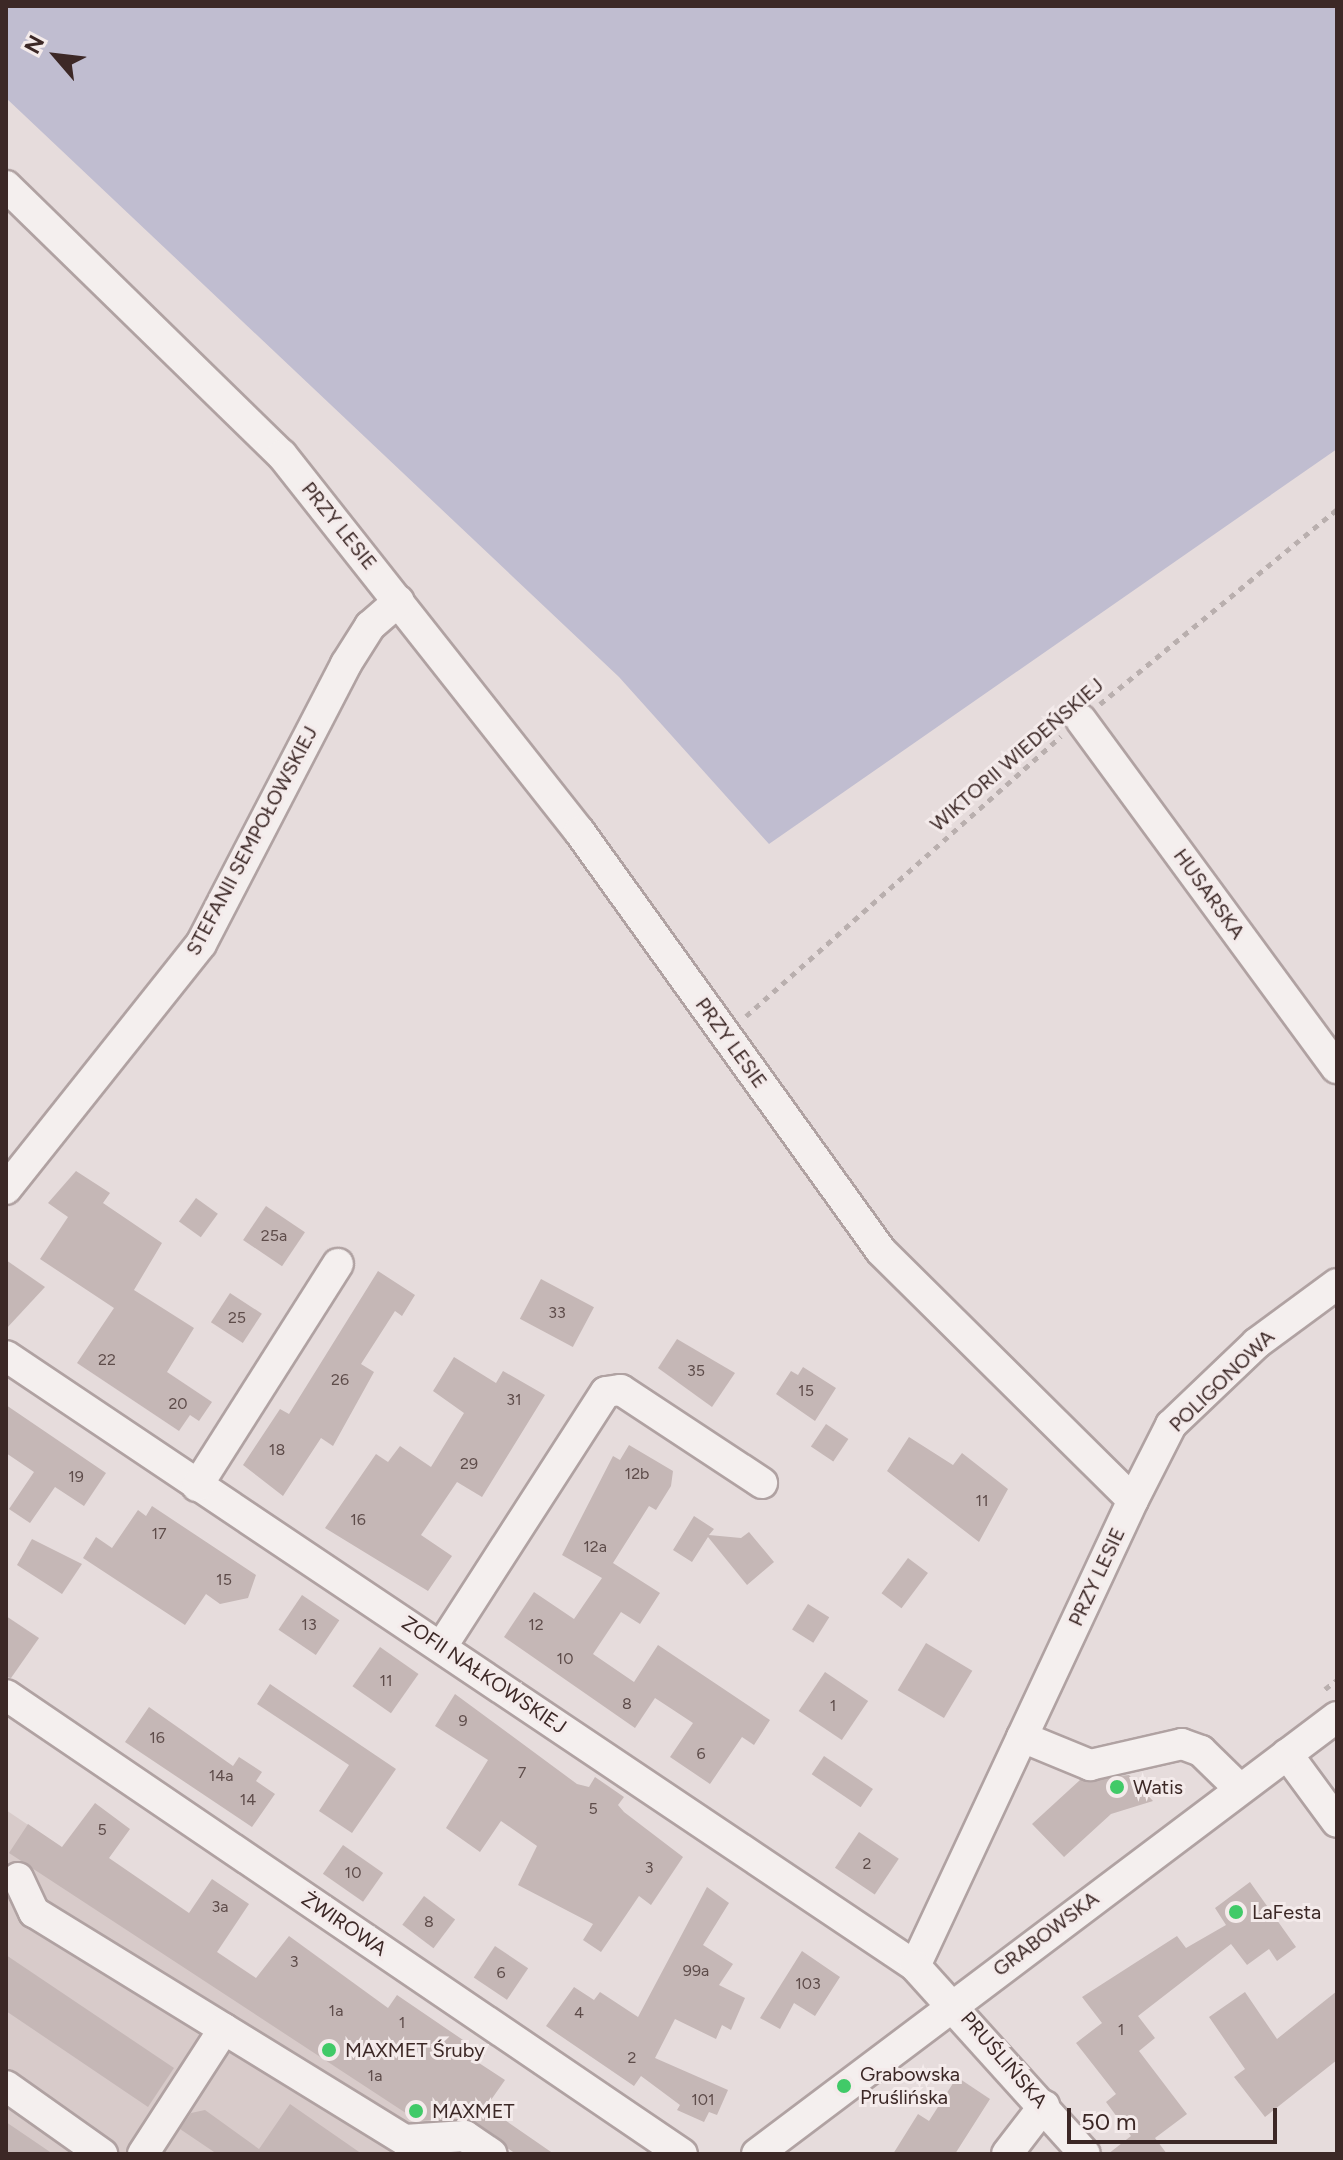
<!DOCTYPE html>
<html>
<head>
<meta charset="utf-8">
<style>
  body { margin:0 }
  #map { position:relative; width:1343px; height:2160px; overflow:hidden; background:#e6dcdc; font-family:Figtree,sans-serif }
  div>[style] { position:absolute }
  .built>* { inset:0; background:#d8cbca }
  .green>* { inset:0; background:#c0bdd0 }
  .building>* { inset:0; background:#c5b7b6; transform-origin:0 0 }
  .path>* { height:5px; margin-top:-2.5px; transform-origin:0; background:repeating-linear-gradient(90deg,#b9afae 0 6px,transparent 0 12px) }
  .roads { filter:drop-shadow(2px 0 #b0a2a2) drop-shadow(-2px 0 #b0a2a2) drop-shadow(0 2px #b0a2a2) drop-shadow(0 -2px #b0a2a2) }
  .minor>* { height:30px; margin:-15px; padding:0 15px; transform-origin:15px; border-radius:15px; background:#f4efee }
  .dots>* { width:22px; height:22px; translate:-50% -50%; box-sizing:border-box; border:4px solid #f4ebeb; border-radius:50% }
  span { translate:-50% -50%; white-space:nowrap; text-align:center; line-height:1.15; -webkit-text-stroke:6px #f4ebeb; paint-order:stroke }
  .number-label { font-size:16px; color:#5e4c4a }
  .number-label span { -webkit-text-stroke-width:0 }
  .street-label { font-size:20px; color:#3c2826 }
  .poi-label { font-size:20px; color:#3c2826 }
  .left { translate:0 -50%; text-align:left }
  .frame { position:absolute; inset:0; border:8px solid #3c2826; pointer-events:none }
  .north { position:absolute; left:16px; top:16px; width:80px; height:80px; -webkit-text-stroke:6px #f4ebeb; paint-order:stroke; rotate:298deg; font-size:22px; font-weight:700; line-height:32px; text-align:center; color:#3c2826 }
  .north::after { content:''; display:block; margin:auto; width:28px; height:36px; background:#3c2826; clip-path:polygon(50% 0,100% 100%,50% 72%,0 100%) }
  .scale { position:absolute; left:1067px; top:2108px; width:210px; height:36px; box-sizing:border-box; border:4px solid #3c2826; border-top:0; padding-left:10px; font-size:24px; line-height:28px; white-space:nowrap; color:#3c2826; -webkit-text-stroke:6px #f4ebeb; paint-order:stroke }
</style>
</head>
<body>
<div id="map">
  <div class="built">
    <div style="clip-path:polygon(6px 1810px,473px 2125px,455px 2154px,6px 2154px)"></div>
  </div>
  <div class="green">
    <div style="clip-path:polygon(6px 6px,1337px 6px,1337px 449px,769px 844px,619px 677px,6px 98px)"></div>
  </div>
  <div class="building">
    <div style="clip-path:polygon(76px 1171px,110px 1193px,103px 1203px,162px 1243px,134px 1290px,194px 1328px,167px 1372px,212px 1402px,199px 1421px,190px 1415px,179px 1431px,77px 1363px,114px 1308px,40px 1259px,68px 1217px,48px 1203px)"></div>
    <div style="left:196px;top:1198px;width:27px;height:29px;rotate:36deg"></div>
    <div style="left:266px;top:1206px;width:47px;height:41px;rotate:34deg"></div>
    <div style="clip-path:polygon(6px 1260px,45px 1287px,6px 1329px)"></div>
    <div style="clip-path:polygon(378px 1271px,415px 1295px,402px 1316px,395px 1311px,361px 1364px,374px 1372px,333px 1446px,321px 1438px,283px 1496px,243px 1465px,280px 1409px,289px 1414px)"></div>
    <div style="left:541px;top:1279px;width:60px;height:45px;rotate:28deg"></div>
    <div style="left:230px;top:1293px;width:38px;height:35px;rotate:33deg"></div>
    <div style="clip-path:polygon(677px 1339px,735px 1373px,712px 1407px,658px 1368px)"></div>
    <div style="clip-path:polygon(454px 1357px,496px 1383px,503px 1371px,545px 1395px,482px 1497px,457px 1482px,421px 1535px,452px 1556px,428px 1591px,325px 1528px,376px 1454px,388px 1462px,400px 1446px,431px 1467px,464px 1413px,433px 1391px)"></div>
    <div style="clip-path:polygon(803px 1367px,836px 1388px,815px 1421px,776px 1394px,791px 1371px,798px 1375px)"></div>
    <div style="clip-path:polygon(6px 1405px,106px 1473px,84px 1506px,55px 1487px,30px 1523px,9px 1509px,34px 1472px,6px 1453px)"></div>
    <div style="left:826px;top:1424px;width:27px;height:27px;rotate:34deg"></div>
    <div style="clip-path:polygon(909px 1437px,953px 1465px,962px 1453px,1008px 1489px,979px 1542px,887px 1471px)"></div>
    <div style="clip-path:polygon(629px 1445px,673px 1471px,671px 1486px,656px 1510px,649px 1506px,613px 1563px,660px 1593px,640px 1624px,621px 1612px,593px 1654px,634px 1682px,658px 1645px,770px 1720px,754px 1745px,742px 1737px,710px 1784px,670px 1757px,693px 1723px,655px 1698px,635px 1728px,504px 1637px,534px 1592px,574px 1619px,602px 1578px,562px 1555px,613px 1456px,620px 1460px)"></div>
    <div style="clip-path:polygon(152px 1506px,256px 1575px,248px 1598px,220px 1604px,206px 1594px,185px 1625px,83px 1558px,96px 1537px,112px 1548px,138px 1510px,146px 1516px)"></div>
    <div style="clip-path:polygon(694px 1516px,714px 1529px,709px 1535px,741px 1538px,749px 1532px,774px 1562px,747px 1585px,708px 1537px,692px 1562px,673px 1550px)"></div>
    <div style="clip-path:polygon(32px 1539px,82px 1564px,62px 1594px,17px 1565px)"></div>
    <div style="left:908px;top:1558px;width:25px;height:44px;rotate:37deg"></div>
    <div style="left:302px;top:1595px;width:45px;height:42px;rotate:34deg"></div>
    <div style="left:808px;top:1604px;width:25px;height:30px;rotate:32deg"></div>
    <div style="clip-path:polygon(6px 1616px,39px 1638px,11px 1678px,6px 1677px)"></div>
    <div style="left:926px;top:1643px;width:54px;height:55px;rotate:31deg"></div>
    <div style="left:380px;top:1647px;width:47px;height:48px;rotate:35deg"></div>
    <div style="left:825px;top:1672px;width:52px;height:47px;rotate:34deg"></div>
    <div style="clip-path:polygon(270px 1684px,396px 1769px,352px 1833px,319px 1811px,349px 1765px,257px 1704px)"></div>
    <div style="clip-path:polygon(455px 1694px,577px 1784px,589px 1787px,595px 1777px,624px 1797px,618px 1805px,624px 1812px,683px 1857px,651px 1905px,639px 1896px,601px 1952px,583px 1940px,593px 1924px,518px 1885px,537px 1846px,501px 1821px,480px 1852px,446px 1828px,488px 1760px,435px 1726px)"></div>
    <div style="clip-path:polygon(149px 1707px,233px 1766px,239px 1757px,262px 1772px,256px 1781px,275px 1794px,252px 1827px,125px 1742px)"></div>
    <div style="left:824px;top:1756px;width:59px;height:22px;rotate:34deg"></div>
    <div style="clip-path:polygon(1129px 1775px,1153px 1801px,1111px 1814px,1064px 1857px,1032px 1824px,1080px 1780px)"></div>
    <div style="clip-path:polygon(95px 1803px,130px 1829px,109px 1858px,189px 1913px,212px 1879px,249px 1904px,217px 1952px,256px 1978px,289px 1936px,388px 2008px,397px 1995px,485px 2055px,479px 2063px,505px 2080px,486px 2107px,554px 2154px,516px 2154px,453px 2111px,448px 2119px,418px 2121px,9px 1853px,28px 1824px,62px 1847px)"></div>
    <div style="left:859px;top:1832px;width:48px;height:43px;rotate:34deg"></div>
    <div style="left:343px;top:1845px;width:49px;height:35px;rotate:35deg"></div>
    <div style="clip-path:polygon(1250px 1882px,1296px 1947px,1277px 1961px,1269px 1949px,1247px 1965px,1231px 1944px,1138px 2016px,1155px 2038px,1139px 2051px,1187px 2114px,1155px 2138px,1167px 2154px,1108px 2154px,1131px 2136px,1106px 2102px,1116px 2094px,1076px 2043px,1102px 2023px,1082px 1997px,1177px 1936px,1186px 1948px,1226px 1925px,1215px 1908px)"></div>
    <div style="clip-path:polygon(707px 1887px,729px 1903px,703px 1945px,733px 1964px,719px 1985px,745px 1998px,731px 2030px,722px 2025px,716px 2039px,675px 2019px,655px 2058px,728px 2090px,717px 2115px,709px 2112px,704px 2122px,677px 2110px,680px 2105px,641px 2076px,634px 2086px,546px 2026px,574px 1987px,594px 2000px,600px 1992px,638px 2017px)"></div>
    <div style="left:424px;top:1896px;width:39px;height:36px;rotate:37deg"></div>
    <div style="left:495px;top:1946px;width:40px;height:38px;rotate:34deg"></div>
    <div style="clip-path:polygon(802px 1951px,840px 1977px,815px 2016px,794px 2003px,780px 2029px,760px 2018px)"></div>
    <div style="clip-path:polygon(6px 1955px,174px 2068px,148px 2107px,6px 2011px)"></div>
    <div style="clip-path:polygon(1337px 1991px,1337px 2060px,1265px 2117px,1234px 2077px,1245px 2069px,1209px 2017px,1245px 1992px,1277px 2039px)"></div>
    <div style="clip-path:polygon(957px 2077px,990px 2099px,955px 2154px,893px 2154px,918px 2114px,929px 2121px)"></div>
    <div style="clip-path:polygon(290px 2104px,362px 2154px,217px 2154px,180px 2129px,191px 2113px,205px 2110px,259px 2149px)"></div>
    <div style="clip-path:polygon(6px 2122px,53px 2154px,6px 2154px)"></div>
  </div>
  <div class="path">
    <div style="left:1100px;top:704px;width:307px;rotate:-39.4deg"></div>
    <div style="left:746px;top:1016px;width:421px;rotate:-41.6deg"></div>
    <div style="left:1325px;top:1689px;width:15px;rotate:-37deg"></div>
  </div>
  <div class="roads">
    <div class="minor">
      <div style="left:6px;top:186px;width:385px;rotate:44.3deg"></div>
      <div style="left:282px;top:455px;width:479px;rotate:51.7deg"></div>
      <div style="left:579px;top:831px;width:517px;rotate:54.28deg"></div>
      <div style="left:881px;top:1251px;width:354px;rotate:44.7deg"></div>
      <div style="left:1133px;top:1500px;width:514px;rotate:115.07deg"></div>
      <div style="left:1081px;top:720px;width:432px;rotate:53.7deg"></div>
      <div style="left:6px;top:1189px;width:313px;rotate:-51.5deg"></div>
      <div style="left:201px;top:944px;width:315px;rotate:-62.6deg"></div>
      <div style="left:346px;top:664px;width:45px;rotate:-57.7deg"></div>
      <div style="left:370px;top:626px;width:38px;rotate:-41deg"></div>
      <div style="left:6px;top:1356px;width:1095px;rotate:33.86deg"></div>
      <div style="left:915px;top:1966px;width:253px;rotate:47.9deg"></div>
      <div style="left:197px;top:1486px;width:263px;rotate:-57.6deg"></div>
      <div style="left:1133px;top:1500px;width:84px;rotate:-63.1deg"></div>
      <div style="left:1171px;top:1425px;width:119px;rotate:-43.6deg"></div>
      <div style="left:1257px;top:1343px;width:99px;rotate:-36.4deg"></div>
      <div style="left:442px;top:1646px;width:302px;rotate:-57.2deg"></div>
      <div style="left:606px;top:1392px;width:15px;rotate:-8deg"></div>
      <div style="left:621px;top:1390px;width:169px;rotate:33.4deg"></div>
      <div style="left:6px;top:1695px;width:817px;rotate:34.18deg"></div>
      <div style="left:1022px;top:1737px;width:74px;rotate:22.4deg"></div>
      <div style="left:1090px;top:1765px;width:94px;rotate:-12.9deg"></div>
      <div style="left:1182px;top:1744px;width:20px;rotate:20deg"></div>
      <div style="left:1201px;top:1751px;width:54px;rotate:44.3deg"></div>
      <div style="left:1287px;top:1754px;width:84px;rotate:53.7deg"></div>
      <div style="left:18px;top:1878px;width:38px;rotate:65deg"></div>
      <div style="left:34px;top:1912px;width:435px;rotate:31.6deg"></div>
      <div style="left:405px;top:2140px;width:60px;rotate:-3.8deg"></div>
      <div style="left:465px;top:2136px;width:32px;rotate:34deg"></div>
      <div style="left:6px;top:2086px;width:118px;rotate:35.3deg"></div>
      <div style="left:143px;top:2154px;width:149px;rotate:-57.1deg"></div>
      <div style="left:757px;top:2154px;width:726px;rotate:-37deg"></div>
      <div style="left:1007px;top:2154px;width:61px;rotate:-52.4deg"></div>
    </div>
  </div>
  <div class="dots">
    <div style="left:1117px;top:1787px;background:#41ca68"></div>
    <div style="left:1236px;top:1912px;background:#41ca68"></div>
    <div style="left:329px;top:2050px;background:#41ca68"></div>
    <div style="left:844px;top:2086px;background:#41ca68"></div>
    <div style="left:416px;top:2111px;background:#41ca68"></div>
  </div>
  <div class="number-label">
    <span style="left:274px;top:1236px">25a</span>
    <span style="left:557px;top:1313px">33</span>
    <span style="left:237px;top:1318px">25</span>
    <span style="left:107px;top:1360px">22</span>
    <span style="left:696px;top:1371px">35</span>
    <span style="left:340px;top:1380px">26</span>
    <span style="left:806px;top:1391px">15</span>
    <span style="left:514px;top:1400px">31</span>
    <span style="left:178px;top:1404px">20</span>
    <span style="left:277px;top:1450px">18</span>
    <span style="left:469px;top:1464px">29</span>
    <span style="left:637px;top:1474px">12b</span>
    <span style="left:76px;top:1477px">19</span>
    <span style="left:982px;top:1501px">11</span>
    <span style="left:358px;top:1520px">16</span>
    <span style="left:159px;top:1534px">17</span>
    <span style="left:595px;top:1547px">12a</span>
    <span style="left:224px;top:1580px">15</span>
    <span style="left:309px;top:1625px">13</span>
    <span style="left:536px;top:1625px">12</span>
    <span style="left:565px;top:1659px">10</span>
    <span style="left:386px;top:1681px">11</span>
    <span style="left:627px;top:1704px">8</span>
    <span style="left:833px;top:1706px">1</span>
    <span style="left:463px;top:1721px">9</span>
    <span style="left:157px;top:1738px">16</span>
    <span style="left:701px;top:1754px">6</span>
    <span style="left:522px;top:1773px">7</span>
    <span style="left:221px;top:1776px">14a</span>
    <span style="left:248px;top:1800px">14</span>
    <span style="left:593px;top:1809px">5</span>
    <span style="left:102px;top:1830px">5</span>
    <span style="left:867px;top:1864px">2</span>
    <span style="left:649px;top:1868px">3</span>
    <span style="left:353px;top:1873px">10</span>
    <span style="left:220px;top:1907px">3a</span>
    <span style="left:429px;top:1922px">8</span>
    <span style="left:294px;top:1962px">3</span>
    <span style="left:696px;top:1971px">99a</span>
    <span style="left:501px;top:1973px">6</span>
    <span style="left:808px;top:1984px">103</span>
    <span style="left:336px;top:2011px">1a</span>
    <span style="left:579px;top:2013px">4</span>
    <span style="left:402px;top:2023px">1</span>
    <span style="left:1121px;top:2030px">1</span>
    <span style="left:632px;top:2058px">2</span>
    <span style="left:375px;top:2076px">1a</span>
    <span style="left:703px;top:2100px">101</span>
  </div>
  <div class="street-label">
    <span style="left:339px;top:526px;rotate:51deg">PRZY LESIE</span>
    <span style="left:1017px;top:755px;rotate:-41deg">WIKTORII WIEDEŃSKIEJ</span>
    <span style="left:252px;top:841px;rotate:-62deg">STEFANII SEMPOŁOWSKIEJ</span>
    <span style="left:1209px;top:894px;rotate:54deg">HUSARSKA</span>
    <span style="left:731px;top:1043px;rotate:54deg">PRZY LESIE</span>
    <span style="left:1222px;top:1381px;rotate:-44deg">POLIGONOWA</span>
    <span style="left:1097px;top:1577px;rotate:-65deg">PRZY LESIE</span>
    <span style="left:484px;top:1675px;rotate:34deg">ZOFII NAŁKOWSKIEJ</span>
    <span style="left:344px;top:1924px;rotate:34deg">ŻWIROWA</span>
    <span style="left:1046px;top:1934px;rotate:-37deg">GRABOWSKA</span>
    <span style="left:1004px;top:2060px;rotate:49deg">PRUŚLIŃSKA</span>
  </div>
  <div class="poi-label">
    <span class="left" style="left:1133px;top:1787px">Watis</span>
    <span class="left" style="left:1252px;top:1912px">LaFesta</span>
    <span class="left" style="left:345px;top:2050px">MAXMET Śruby</span>
    <span class="left" style="left:860px;top:2086px">Grabowska<br>Pruślińska</span>
    <span class="left" style="left:432px;top:2111px">MAXMET</span>
  </div>
  <div class="frame"></div>
  <div class="north">N</div>
  <div class="scale">50 m</div>
</div>
</body>
</html>
